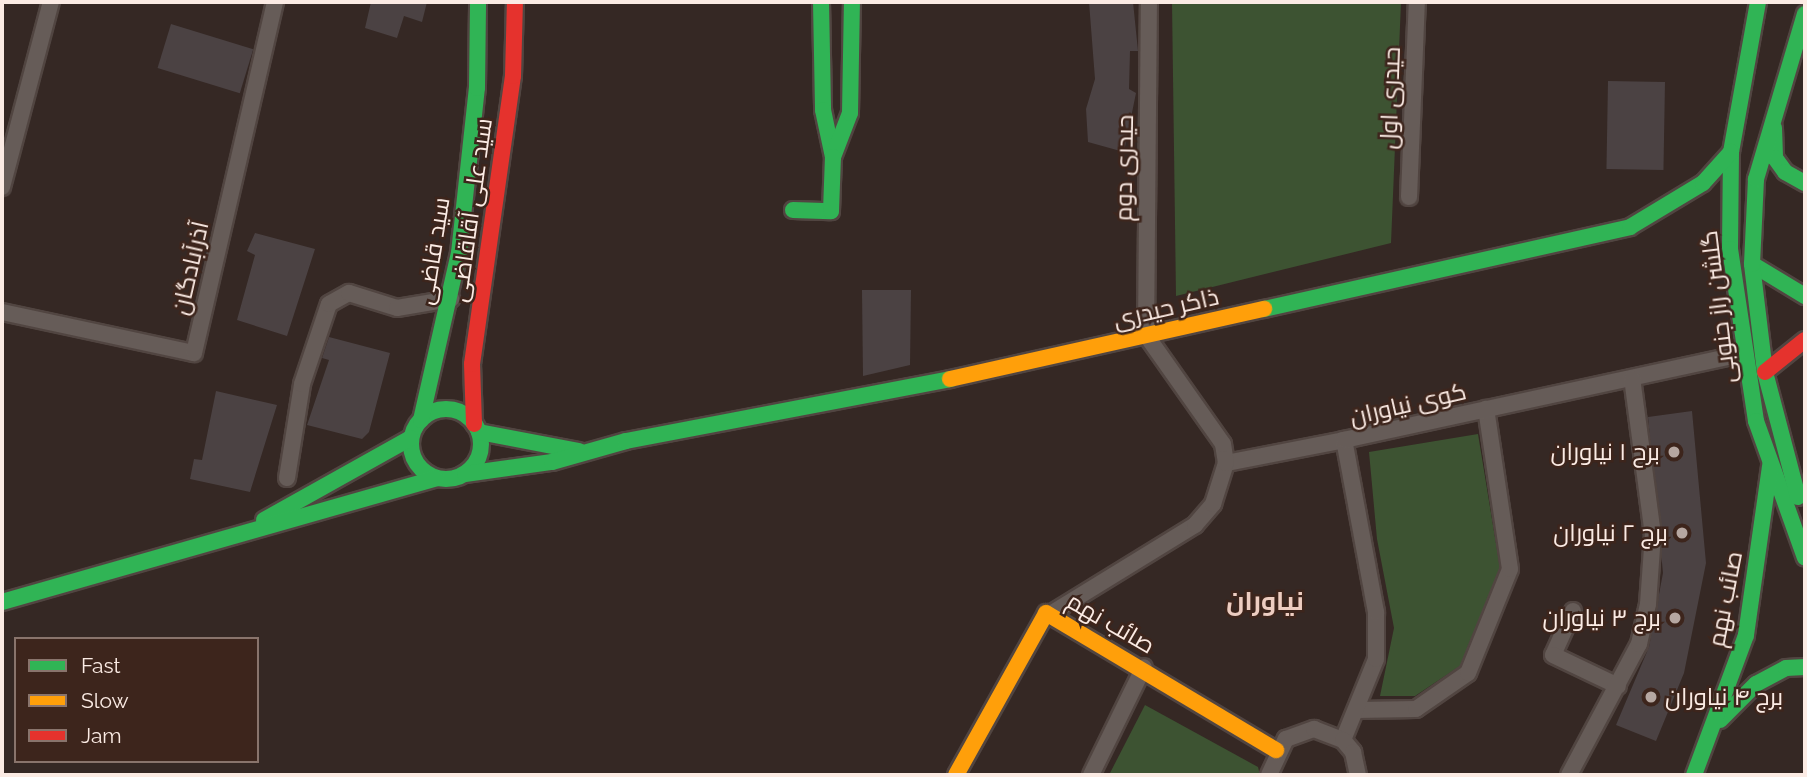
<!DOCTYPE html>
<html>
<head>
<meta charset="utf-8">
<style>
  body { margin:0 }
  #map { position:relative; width:1807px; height:777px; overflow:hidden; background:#352824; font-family:Raleway,Cairo,sans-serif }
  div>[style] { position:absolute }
  .green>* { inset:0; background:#3d5332 }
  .building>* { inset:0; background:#4b4243; transform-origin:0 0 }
  .roads { filter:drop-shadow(2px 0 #514541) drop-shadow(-2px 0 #514541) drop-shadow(0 2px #514541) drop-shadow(0 -2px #514541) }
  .street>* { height:16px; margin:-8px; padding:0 8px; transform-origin:8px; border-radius:8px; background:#665c58 }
  .fast>* { height:16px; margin:-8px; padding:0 8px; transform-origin:8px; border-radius:8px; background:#30b455 }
  .fast>.ring { margin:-8px; padding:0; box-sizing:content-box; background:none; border:16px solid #30b455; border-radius:50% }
  .slow>* { height:16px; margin:-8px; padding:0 8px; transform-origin:8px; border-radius:8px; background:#ff9f0a }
  .jam>* { height:16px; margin:-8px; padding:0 8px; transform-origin:8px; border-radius:8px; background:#e5322d }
  .dots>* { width:19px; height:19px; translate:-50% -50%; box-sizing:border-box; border:4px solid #3d251c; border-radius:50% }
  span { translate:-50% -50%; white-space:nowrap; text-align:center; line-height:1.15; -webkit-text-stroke:5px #3d251c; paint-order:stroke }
  .street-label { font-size:24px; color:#fbebe4 }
  .poi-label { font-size:24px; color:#fbebe4 }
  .right { translate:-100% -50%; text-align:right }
  .left { translate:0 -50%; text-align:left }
  .neighbourhood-label { font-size:26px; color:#edcdc1; font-weight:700 }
  .frame { position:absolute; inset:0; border:4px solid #fbebe4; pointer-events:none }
  .legend { position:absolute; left:14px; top:637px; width:245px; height:126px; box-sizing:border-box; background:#3d251c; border:2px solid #89746c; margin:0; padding:9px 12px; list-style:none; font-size:21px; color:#fbebe4 }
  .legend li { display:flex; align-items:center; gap:14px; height:35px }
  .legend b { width:35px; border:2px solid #89746c }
</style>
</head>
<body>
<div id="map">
  <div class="green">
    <div style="clip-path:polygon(1172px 2px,1401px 2px,1391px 243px,1176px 296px)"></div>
    <div style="clip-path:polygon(1478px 434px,1500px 568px,1460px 666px,1415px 696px,1380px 696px,1394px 628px,1377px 539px,1369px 452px)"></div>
    <div style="clip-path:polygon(1145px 705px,1258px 767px,1260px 775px,1109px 775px)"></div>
  </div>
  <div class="building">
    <div style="clip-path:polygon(371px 2px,427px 2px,422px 22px,404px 16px,397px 38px,365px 28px)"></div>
    <div style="clip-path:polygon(1089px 2px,1133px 2px,1138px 51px,1130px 51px,1129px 89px,1136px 93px,1124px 152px,1088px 142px,1086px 109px,1095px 79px)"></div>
    <div style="left:171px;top:24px;width:86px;height:46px;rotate:17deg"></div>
    <div style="left:1608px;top:81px;width:57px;height:88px;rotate:1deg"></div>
    <div style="clip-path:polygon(255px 233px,315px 249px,287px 336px,237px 320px,255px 255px,247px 251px)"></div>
    <div style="clip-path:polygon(862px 290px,911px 290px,910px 365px,863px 376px)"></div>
    <div style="clip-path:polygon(329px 337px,390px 353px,369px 432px,362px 439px,307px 425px,329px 360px,322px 358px)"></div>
    <div style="clip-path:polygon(216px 391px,277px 405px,250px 492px,190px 479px,194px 459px,202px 460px)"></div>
    <div style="clip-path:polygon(1692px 411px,1706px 563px,1684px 673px,1656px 741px,1616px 725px,1649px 647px,1663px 573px,1648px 417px)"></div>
  </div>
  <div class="roads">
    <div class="street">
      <div style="left:2px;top:187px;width:191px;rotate:-75.2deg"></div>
      <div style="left:1409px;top:197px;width:195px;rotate:-87.7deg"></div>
      <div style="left:2px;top:312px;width:196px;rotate:12.1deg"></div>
      <div style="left:194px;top:353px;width:360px;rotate:-77deg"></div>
      <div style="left:1226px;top:463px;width:120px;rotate:-11deg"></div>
      <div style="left:287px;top:478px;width:95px;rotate:-80.9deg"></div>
      <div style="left:302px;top:384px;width:84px;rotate:-71.4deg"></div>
      <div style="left:329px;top:304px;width:23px;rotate:-29deg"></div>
      <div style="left:349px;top:293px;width:50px;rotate:17.4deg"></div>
      <div style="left:397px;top:308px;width:55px;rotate:-9.5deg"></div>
      <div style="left:1573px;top:611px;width:48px;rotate:114.4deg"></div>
      <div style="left:1553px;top:655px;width:72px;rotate:25.5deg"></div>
      <div style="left:1052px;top:613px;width:168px;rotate:-31.6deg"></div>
      <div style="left:1195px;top:525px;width:28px;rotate:-49deg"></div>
      <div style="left:1213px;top:504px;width:43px;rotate:-72.4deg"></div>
      <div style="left:1226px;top:463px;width:19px;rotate:-99deg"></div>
      <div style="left:1223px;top:444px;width:133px;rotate:-125.2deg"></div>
      <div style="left:1146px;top:335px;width:333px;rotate:-89.5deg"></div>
      <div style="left:1357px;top:710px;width:59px;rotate:-1deg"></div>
      <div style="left:1416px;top:709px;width:63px;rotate:-34.7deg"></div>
      <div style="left:1468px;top:673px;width:112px;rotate:-68deg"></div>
      <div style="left:1510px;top:569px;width:162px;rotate:-98.5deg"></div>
      <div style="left:1343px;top:740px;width:87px;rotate:-67.8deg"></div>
      <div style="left:1376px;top:659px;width:47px;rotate:-90deg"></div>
      <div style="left:1376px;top:612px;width:175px;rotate:-100.5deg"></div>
      <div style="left:1344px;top:440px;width:407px;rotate:-12.2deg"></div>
      <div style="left:1091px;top:775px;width:120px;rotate:-63.9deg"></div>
      <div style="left:1269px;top:775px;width:40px;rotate:-65deg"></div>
      <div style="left:1286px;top:739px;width:30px;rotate:-20deg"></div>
      <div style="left:1314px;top:729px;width:31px;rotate:21deg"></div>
      <div style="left:1343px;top:740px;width:16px;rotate:50deg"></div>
      <div style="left:1353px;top:752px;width:24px;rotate:78deg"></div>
      <div style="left:1569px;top:775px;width:149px;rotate:-61.9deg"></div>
      <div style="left:1639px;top:644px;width:41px;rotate:-77.3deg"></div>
      <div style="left:1648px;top:604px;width:69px;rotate:-85.9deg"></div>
      <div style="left:1653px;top:535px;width:158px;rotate:-97.6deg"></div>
    </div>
    <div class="fast">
      <div style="left:821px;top:2px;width:108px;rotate:88.9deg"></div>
      <div style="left:823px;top:110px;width:48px;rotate:78deg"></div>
      <div style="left:833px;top:157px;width:47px;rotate:-68.9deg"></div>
      <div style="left:850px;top:113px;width:111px;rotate:-89deg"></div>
      <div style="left:1758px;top:2px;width:152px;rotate:100.2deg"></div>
      <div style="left:1731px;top:152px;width:97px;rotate:90.6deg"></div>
      <div style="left:1730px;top:249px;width:174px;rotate:81.4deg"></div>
      <div style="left:1756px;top:421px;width:145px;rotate:70.3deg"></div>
      <div style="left:1774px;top:128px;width:30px;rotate:88deg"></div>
      <div style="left:1775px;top:158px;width:17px;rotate:54deg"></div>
      <div style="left:1785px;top:172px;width:23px;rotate:29deg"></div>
      <div style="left:793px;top:210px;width:38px;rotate:2deg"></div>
      <div style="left:831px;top:211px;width:54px;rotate:-87.9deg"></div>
      <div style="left:1752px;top:264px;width:62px;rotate:31.1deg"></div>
      <div style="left:1264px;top:309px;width:375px;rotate:-12.6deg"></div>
      <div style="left:1630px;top:227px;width:85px;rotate:-31.1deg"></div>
      <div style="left:1703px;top:183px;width:42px;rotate:-47.9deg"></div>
      <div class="ring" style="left:411px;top:409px;width:54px;height:54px"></div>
      <div style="left:421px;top:420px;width:171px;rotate:-77.2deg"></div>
      <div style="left:459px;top:253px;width:166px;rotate:-83.8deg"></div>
      <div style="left:477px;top:88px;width:86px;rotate:-89.3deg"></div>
      <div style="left:479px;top:432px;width:102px;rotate:10.8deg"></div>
      <div style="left:465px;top:474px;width:88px;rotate:-7.9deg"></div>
      <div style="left:552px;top:462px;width:77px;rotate:-15.8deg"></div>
      <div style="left:626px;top:441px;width:330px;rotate:-10.8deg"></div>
      <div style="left:1798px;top:497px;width:129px;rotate:-104.8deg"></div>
      <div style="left:1765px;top:372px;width:109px;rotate:-96.9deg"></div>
      <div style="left:1752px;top:264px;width:85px;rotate:-87.3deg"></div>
      <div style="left:1756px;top:179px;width:172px;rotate:-73.5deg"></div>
      <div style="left:264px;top:520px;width:168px;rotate:-29.2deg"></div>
      <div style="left:2px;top:602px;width:451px;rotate:-15.9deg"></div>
      <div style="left:1720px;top:720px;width:51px;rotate:-45deg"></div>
      <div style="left:1756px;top:684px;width:34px;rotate:-28deg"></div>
      <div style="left:1786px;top:668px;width:19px;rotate:-3deg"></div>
      <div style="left:1694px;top:775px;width:149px;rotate:-69.6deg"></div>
      <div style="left:1746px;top:635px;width:171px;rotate:-81.9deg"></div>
    </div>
    <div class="slow">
      <div style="left:950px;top:379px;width:322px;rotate:-12.6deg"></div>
      <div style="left:956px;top:775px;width:185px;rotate:-60.9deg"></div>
      <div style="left:1046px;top:613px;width:268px;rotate:30.8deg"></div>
    </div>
    <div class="jam">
      <div style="left:1765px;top:372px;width:51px;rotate:-38.7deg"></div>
      <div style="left:474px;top:424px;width:60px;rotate:-91.9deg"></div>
      <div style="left:472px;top:364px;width:291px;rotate:-81.9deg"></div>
      <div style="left:513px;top:76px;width:74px;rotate:-88.5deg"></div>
    </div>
  </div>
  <div class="dots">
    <div style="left:1674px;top:452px;background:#b6a7a1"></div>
    <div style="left:1682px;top:533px;background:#b6a7a1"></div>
    <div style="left:1675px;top:618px;background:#b6a7a1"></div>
    <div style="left:1651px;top:697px;background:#b6a7a1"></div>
  </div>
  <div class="street-label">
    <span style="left:1390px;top:98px;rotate:-88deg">حیدری اول</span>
    <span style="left:1124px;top:168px;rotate:-89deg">حیدری دوم</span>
    <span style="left:471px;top:210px;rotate:-82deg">سید علی آقاقاضی</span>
    <span style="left:433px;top:251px;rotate:-81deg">سید قاضی</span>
    <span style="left:190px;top:268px;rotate:-77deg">آذرآبادگان</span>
    <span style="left:1718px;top:307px;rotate:-97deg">گلشن راز جنوبی</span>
    <span style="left:1166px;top:308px;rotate:-13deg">ذاکر حیدری</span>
    <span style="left:1408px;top:404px;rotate:-13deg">کوی نیاوران</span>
    <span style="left:1725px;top:599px;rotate:-79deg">صائب نهم</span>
    <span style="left:1111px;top:623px;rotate:30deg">صائب نهم</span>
  </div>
  <div class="poi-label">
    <span class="right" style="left:1660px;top:452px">برح ۱ نیاوران</span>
    <span class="right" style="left:1668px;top:533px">برج ۲ نیاوران</span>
    <span class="right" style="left:1661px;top:618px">برج ۳ نیاوران</span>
    <span class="left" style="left:1665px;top:697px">برج ۴ نیاوران</span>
  </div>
  <div class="neighbourhood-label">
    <span style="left:1265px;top:602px">نیاوران</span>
  </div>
  <div class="frame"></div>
  <ul class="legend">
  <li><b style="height:9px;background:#30b455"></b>Fast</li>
  <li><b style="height:9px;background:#ff9f0a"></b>Slow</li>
  <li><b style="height:9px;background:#e5322d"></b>Jam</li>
  </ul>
</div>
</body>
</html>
